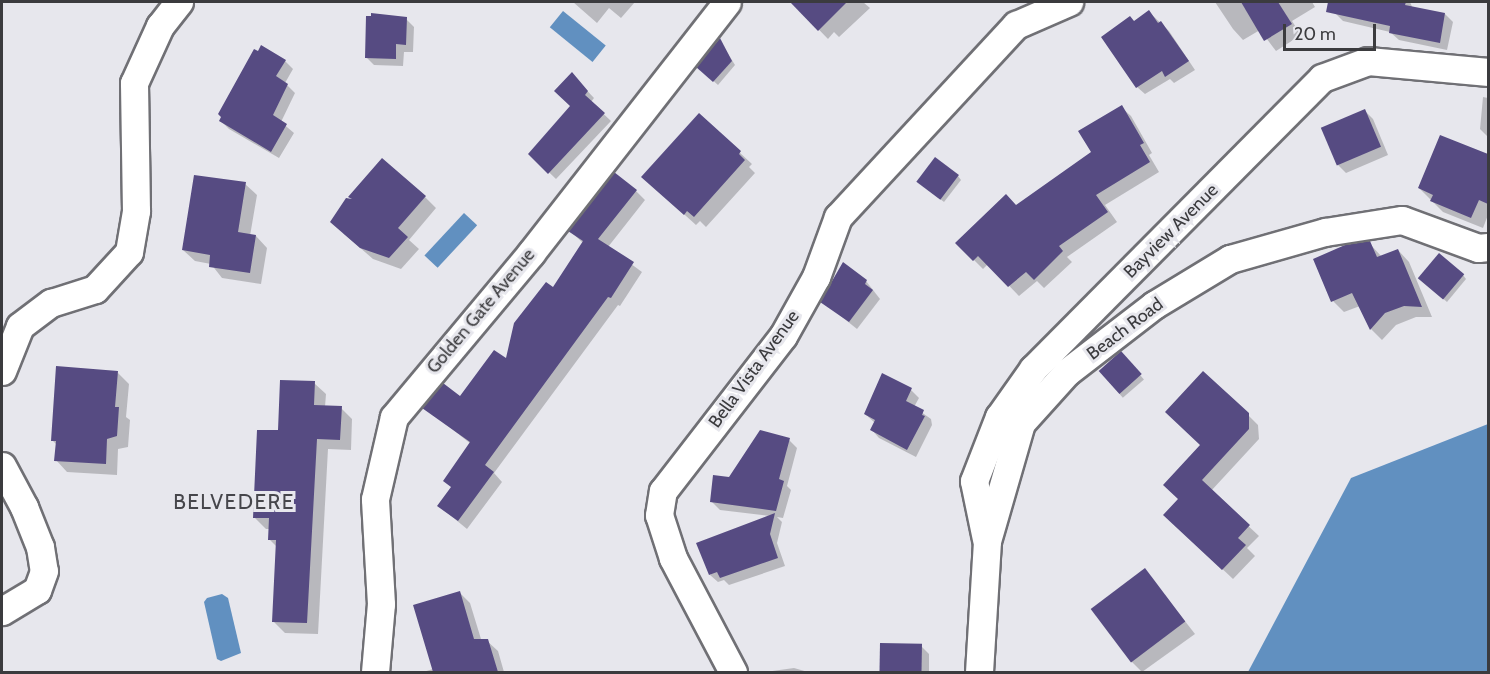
<!DOCTYPE html>
<html>
<head>
<meta charset="utf-8">
<style>
  body { margin:0 }
  #map { position:relative; width:1490px; height:674px; overflow:hidden; background:#e7e7ed; font-family:Cabin,sans-serif }
  div>[style] { position:absolute }
  .water>* { inset:0; background:#6190c0; transform-origin:0 0 }
  .shadow>* { inset:0; background:#0003; transform-origin:0 0 }
  .building>* { inset:0; background:#564b82; transform-origin:0 0 }
  .roads { filter:drop-shadow(2px 0 #707075) drop-shadow(-2px 0 #707075) drop-shadow(0 2px #707075) drop-shadow(0 -2px #707075) }
  .minor>* { height:27px; margin:-13.5px; padding:0 13.5px; transform-origin:13.5px; border-radius:13.5px; background:#fff }
  span { translate:-50% -50%; white-space:nowrap; text-align:center; line-height:1.15; -webkit-text-stroke:6px #e7e7ed; paint-order:stroke }
  .street-label { font-size:18px; color:#3b3b3e }
  .quarter-label { font-size:21px; color:#46464b; letter-spacing:1.5px }
  .frame { position:absolute; inset:0; border:3px solid #3b3b3e; pointer-events:none }
  .scale { position:absolute; left:1283px; top:24px; width:93px; height:27px; box-sizing:border-box; border:3px solid #3b3b3e; border-top:0; padding-left:8px; font-size:18px; line-height:21px; white-space:nowrap; color:#3b3b3e; -webkit-text-stroke:4px #e7e7ed; paint-order:stroke }
</style>
</head>
<body>
<div id="map">
  <div class="water">
    <div style="left:563px;top:11px;width:55px;height:21px;rotate:39deg"></div>
    <div style="left:464px;top:213px;width:18px;height:58px;rotate:43deg"></div>
    <div style="clip-path:polygon(1488px 424px,1488px 672px,1248px 672px,1351px 478px)"></div>
    <div style="clip-path:polygon(222px 594px,228px 598px,241px 653px,221px 661px,217px 659px,204px 602px,207px 598px)"></div>
  </div>
  <div class="shadow">
    <div style="clip-path:polygon(573px 2px,635px 2px,621px 18px,609px 8px,597px 23px)"></div>
    <div style="clip-path:polygon(800px 2px,863px 2px,870px 8px,839px 37px,834px 32px,828px 39px,796px 6px)"></div>
    <div style="clip-path:polygon(1215px 2px,1312px 2px,1315px 7px,1292px 21px,1301px 35px,1276px 51px,1260px 30px,1243px 40px,1233px 29px)"></div>
    <div style="clip-path:polygon(1337px 2px,1410px 2px,1413px 9px,1445px 14px,1453px 22px,1447px 50px,1399px 40px,1390px 32px,1343px 21px,1335px 13px)"></div>
    <div style="clip-path:polygon(1149px 12px,1169px 31px,1195px 70px,1174px 83px,1170px 79px,1145px 94px,1137px 87px,1134px 22px)"></div>
    <div style="clip-path:polygon(406px 19px,414px 27px,413px 52px,404px 52px,403px 66px,374px 65px,366px 57px)"></div>
    <div style="clip-path:polygon(720px 41px,735px 65px,718px 85px,698px 67px)"></div>
    <div style="clip-path:polygon(285px 61px,293px 69px,285px 83px,295px 93px,281px 122px,294px 133px,279px 158px,229px 129px,221px 121px)"></div>
    <div style="clip-path:polygon(578px 81px,594px 98px,591px 102px,611px 121px,556px 179px,530px 154px,572px 106px)"></div>
    <div style="clip-path:polygon(1483px 97px,1488px 98px,1488px 137px,1480px 129px)"></div>
    <div style="clip-path:polygon(1121px 107px,1131px 116px,1152px 153px,1149px 155px,1159px 172px,1105px 205px,1117px 222px,1067px 257px,1072px 262px,1044px 288px,1037px 281px,1019px 296px,988px 264px,983px 269px,957px 243px,1017px 207px,1093px 153px)"></div>
    <div style="clip-path:polygon(1365px 111px,1373px 119px,1388px 155px,1346px 173px,1338px 165px)"></div>
    <div style="clip-path:polygon(699px 115px,752px 164px,749px 167px,755px 173px,706px 227px,700px 221px,696px 225px,655px 188px)"></div>
    <div style="clip-path:polygon(1437px 146px,1488px 167px,1488px 215px,1483px 228px,1443px 212px,1419px 188px)"></div>
    <div style="clip-path:polygon(958px 176px,961px 180px,944px 202px,922px 185px)"></div>
    <div style="clip-path:polygon(245px 184px,257px 195px,250px 236px,256px 236px,267px 248px,261px 284px,222px 278px,211px 264px,195px 261px,183px 250px)"></div>
    <div style="clip-path:polygon(636px 191px,645px 200px,608px 247px,642px 272px,620px 306px,618px 305px,494px 473px,502px 482px,467px 529px,439px 506px,452px 488px,471px 444px,424px 407px,461px 399px,507px 360px,583px 243px,570px 231px)"></div>
    <div style="clip-path:polygon(425px 197px,436px 208px,409px 240px,419px 249px,401px 269px,373px 259px,343px 233px)"></div>
    <div style="clip-path:polygon(1369px 243px,1382px 257px,1398px 250px,1409px 262px,1432px 317px,1416px 317px,1396px 325px,1382px 340px,1371px 329px,1360px 306px,1344px 312px,1333px 301px)"></div>
    <div style="clip-path:polygon(1463px 275px,1466px 279px,1447px 302px,1424px 282px)"></div>
    <div style="clip-path:polygon(866px 281px,880px 299px,857px 329px,822px 301px)"></div>
    <div style="left:1121px;top:353px;width:35px;height:28px;rotate:49deg"></div>
    <div style="clip-path:polygon(118px 373px,129px 384px,126px 417px,130px 420px,128px 447px,118px 449px,117px 475px,67px 472px,56px 460px,57px 445px,52px 440px)"></div>
    <div style="clip-path:polygon(314px 383px,326px 394px,325px 407px,341px 408px,352px 419px,351px 450px,328px 449px,318px 634px,285px 633px,274px 622px,277px 547px,269px 539px,270px 529px,266px 529px,254px 517px,280px 432px)"></div>
    <div style="clip-path:polygon(911px 390px,919px 398px,914px 407px,931px 419px,932px 425px,916px 457px,879px 438px,872px 430px,875px 423px,865px 414px)"></div>
    <div style="clip-path:polygon(1248px 415px,1258px 425px,1259px 439px,1211px 491px,1259px 536px,1247px 548px,1255px 556px,1233px 579px,1165px 515px)"></div>
    <div style="clip-path:polygon(789px 440px,797px 448px,787px 486px,791px 490px,783px 518px,777px 517px,782px 522px,777px 543px,785px 566px,729px 585px,724px 580px,718px 582px,710px 575px,770px 516px,720px 510px,712px 502px,730px 478px)"></div>
    <div style="clip-path:polygon(1145px 570px,1195px 634px,1142px 672px,1131px 661px)"></div>
    <div style="clip-path:polygon(459px 592px,470px 603px,481px 639px,487px 641px,498px 651px,504px 672px,423px 672px,433px 669px)"></div>
    <div style="clip-path:polygon(881px 644px,921px 646px,929px 654px,929px 672px,880px 672px)"></div>
    <div style="clip-path:polygon(794px 668px,808px 672px,765px 672px)"></div>
  </div>
  <div class="building">
    <div style="clip-path:polygon(790px 2px,847px 2px,818px 31px)"></div>
    <div style="clip-path:polygon(1241px 2px,1278px 2px,1292px 24px,1264px 41px)"></div>
    <div style="clip-path:polygon(1328px 2px,1406px 2px,1405px 5px,1445px 13px,1440px 43px,1389px 33px,1390px 26px,1326px 12px)"></div>
    <div style="clip-path:polygon(1149px 10px,1158px 23px,1161px 21px,1189px 61px,1165px 77px,1162px 71px,1136px 88px,1101px 37px,1130px 16px,1134px 21px)"></div>
    <div style="clip-path:polygon(371px 13px,407px 17px,406px 45px,396px 44px,396px 59px,365px 58px,366px 16px,371px 16px)"></div>
    <div style="clip-path:polygon(720px 38px,732px 61px,713px 82px,696px 67px)"></div>
    <div style="clip-path:polygon(261px 45px,286px 60px,276px 76px,288px 84px,273px 115px,287px 124px,271px 152px,219px 121px,221px 117px,218px 114px,254px 49px,258px 51px)"></div>
    <div style="clip-path:polygon(572px 72px,588px 91px,585px 95px,605px 113px,548px 174px,528px 154px,570px 106px,554px 91px)"></div>
    <div style="clip-path:polygon(1122px 105px,1144px 143px,1140px 145px,1150px 162px,1096px 195px,1108px 212px,1059px 246px,1063px 251px,1034px 280px,1026px 272px,1008px 287px,978px 256px,973px 261px,955px 243px,1006px 194px,1016px 205px,1091px 152px,1078px 131px)"></div>
    <div style="left:1365px;top:109px;width:41px;height:48px;rotate:67deg"></div>
    <div style="clip-path:polygon(699px 113px,741px 151px,739px 154px,745px 160px,694px 217px,687px 211px,684px 215px,641px 177px)"></div>
    <div style="clip-path:polygon(1440px 135px,1488px 154px,1488px 204px,1479px 200px,1471px 218px,1430px 201px,1433px 195px,1418px 188px)"></div>
    <div style="left:935px;top:157px;width:30px;height:31px;rotate:37deg"></div>
    <div style="clip-path:polygon(382px 158px,426px 196px,398px 228px,408px 237px,389px 258px,360px 248px,330px 222px,346px 198px,352px 199px,348px 197px)"></div>
    <div style="clip-path:polygon(614px 172px,637px 190px,598px 239px,634px 262px,611px 298px,608px 297px,485px 465px,494px 472px,458px 521px,437px 506px,451px 487px,443px 481px,470px 442px,422px 408px,443px 383px,460px 396px,494px 350px,506px 358px,514px 323px,546px 282px,553px 287px,583px 241px,568px 231px)"></div>
    <div style="clip-path:polygon(194px 175px,246px 182px,238px 232px,256px 235px,250px 273px,209px 267px,210px 255px,182px 250px)"></div>
    <div style="clip-path:polygon(1370px 241px,1377px 257px,1398px 249px,1422px 307px,1404px 306px,1385px 313px,1370px 330px,1352px 293px,1331px 302px,1313px 259px,1345px 245px)"></div>
    <div style="left:1439px;top:253px;width:33px;height:33px;rotate:40deg"></div>
    <div style="clip-path:polygon(843px 262px,867px 280px,865px 284px,873px 290px,849px 322px,820px 302px)"></div>
    <div style="left:1121px;top:351px;width:31px;height:30px;rotate:48deg"></div>
    <div style="clip-path:polygon(56px 366px,118px 371px,115px 407px,119px 407px,117px 436px,107px 439px,106px 464px,54px 461px,56px 441px,51px 441px)"></div>
    <div style="clip-path:polygon(1203px 371px,1249px 413px,1249px 429px,1202px 480px,1250px 525px,1238px 538px,1246px 545px,1222px 570px,1163px 515px,1178px 499px,1163px 485px,1200px 445px,1165px 412px)"></div>
    <div style="clip-path:polygon(882px 373px,912px 388px,906px 401px,924px 410px,922px 415px,925px 416px,907px 450px,870px 430px,875px 420px,864px 414px)"></div>
    <div style="clip-path:polygon(280px 380px,315px 381px,314px 405px,342px 406px,340px 440px,317px 439px,307px 623px,272px 622px,276px 540px,268px 540px,269px 518px,253px 518px,257px 430px,278px 430px)"></div>
    <div style="clip-path:polygon(760px 430px,790px 438px,779px 479px,784px 481px,776px 511px,710px 502px,713px 475px,729px 477px)"></div>
    <div style="clip-path:polygon(775px 513px,770px 534px,778px 558px,720px 578px,717px 572px,709px 575px,696px 543px)"></div>
    <div style="left:1145px;top:568px;width:67px;height:68px;rotate:53deg"></div>
    <div style="clip-path:polygon(460px 591px,474px 639px,488px 639px,498px 672px,433px 672px,413px 605px)"></div>
    <div style="left:880px;top:643px;width:42px;height:29px;rotate:1deg"></div>
  </div>
  <div class="roads">
    <div class="minor">
      <div style="left:2px;top:371px;width:48px;rotate:-68.2deg"></div>
      <div style="left:20px;top:326px;width:39px;rotate:-37deg"></div>
      <div style="left:51px;top:303px;width:46px;rotate:-17.7deg"></div>
      <div style="left:95px;top:289px;width:50px;rotate:-47.4deg"></div>
      <div style="left:129px;top:252px;width:42px;rotate:-80.3deg"></div>
      <div style="left:136px;top:211px;width:128px;rotate:-90.9deg"></div>
      <div style="left:134px;top:83px;width:63px;rotate:-65.5deg"></div>
      <div style="left:160px;top:26px;width:31px;rotate:-52deg"></div>
      <div style="left:2px;top:466px;width:47px;rotate:61.8deg"></div>
      <div style="left:24px;top:507px;width:43px;rotate:68.2deg"></div>
      <div style="left:40px;top:547px;width:24px;rotate:81deg"></div>
      <div style="left:44px;top:571px;width:20px;rotate:110deg"></div>
      <div style="left:37px;top:590px;width:41px;rotate:149deg"></div>
      <div style="left:986px;top:539px;width:59px;rotate:-101.7deg"></div>
      <div style="left:974px;top:481px;width:69px;rotate:-68.7deg"></div>
      <div style="left:999px;top:417px;width:59px;rotate:-54.7deg"></div>
      <div style="left:1033px;top:369px;width:410px;rotate:-45.2deg"></div>
      <div style="left:1322px;top:78px;width:49px;rotate:-20.3deg"></div>
      <div style="left:1368px;top:61px;width:121px;rotate:5.2deg"></div>
      <div style="left:375px;top:672px;width:68px;rotate:-85deg"></div>
      <div style="left:381px;top:604px;width:105px;rotate:-93.3deg"></div>
      <div style="left:375px;top:499px;width:84px;rotate:-77deg"></div>
      <div style="left:394px;top:417px;width:214px;rotate:-50.1deg"></div>
      <div style="left:531px;top:253px;width:318px;rotate:-52deg"></div>
      <div style="left:733px;top:672px;width:129px;rotate:-117.8deg"></div>
      <div style="left:673px;top:558px;width:45px;rotate:-108deg"></div>
      <div style="left:659px;top:515px;width:24px;rotate:-81deg"></div>
      <div style="left:663px;top:491px;width:196px;rotate:-52.3deg"></div>
      <div style="left:783px;top:336px;width:68px;rotate:-60.8deg"></div>
      <div style="left:816px;top:277px;width:64px;rotate:-69.9deg"></div>
      <div style="left:838px;top:217px;width:262px;rotate:-47.2deg"></div>
      <div style="left:1016px;top:25px;width:58px;rotate:-23.5deg"></div>
      <div style="left:979px;top:672px;width:131px;rotate:-86.5deg"></div>
      <div style="left:987px;top:541px;width:123px;rotate:-73.9deg"></div>
      <div style="left:1021px;top:423px;width:69px;rotate:-48deg"></div>
      <div style="left:1067px;top:372px;width:110px;rotate:-37.6deg"></div>
      <div style="left:1154px;top:305px;width:89px;rotate:-31.2deg"></div>
      <div style="left:1230px;top:259px;width:99px;rotate:-15.9deg"></div>
      <div style="left:1325px;top:232px;width:78px;rotate:-8.9deg"></div>
      <div style="left:1402px;top:220px;width:81px;rotate:20.2deg"></div>
      <div style="left:1478px;top:248px;width:10px;rotate:-6deg"></div>
    </div>
  </div>
  <div class="street-label">
    <span style="left:1171px;top:231px;rotate:-45deg">Bayview Avenue</span>
    <span style="left:481px;top:311px;rotate:-50deg">Golden Gate Avenue</span>
    <span style="left:1125px;top:329px;rotate:-37deg">Beach Road</span>
    <span style="left:754px;top:369px;rotate:-54deg">Bella Vista Avenue</span>
  </div>
  <div class="quarter-label">
    <span style="left:234px;top:502px">BELVEDERE</span>
  </div>
  <div class="frame"></div>
  <div class="scale">20 m</div>
</div>
</body>
</html>
